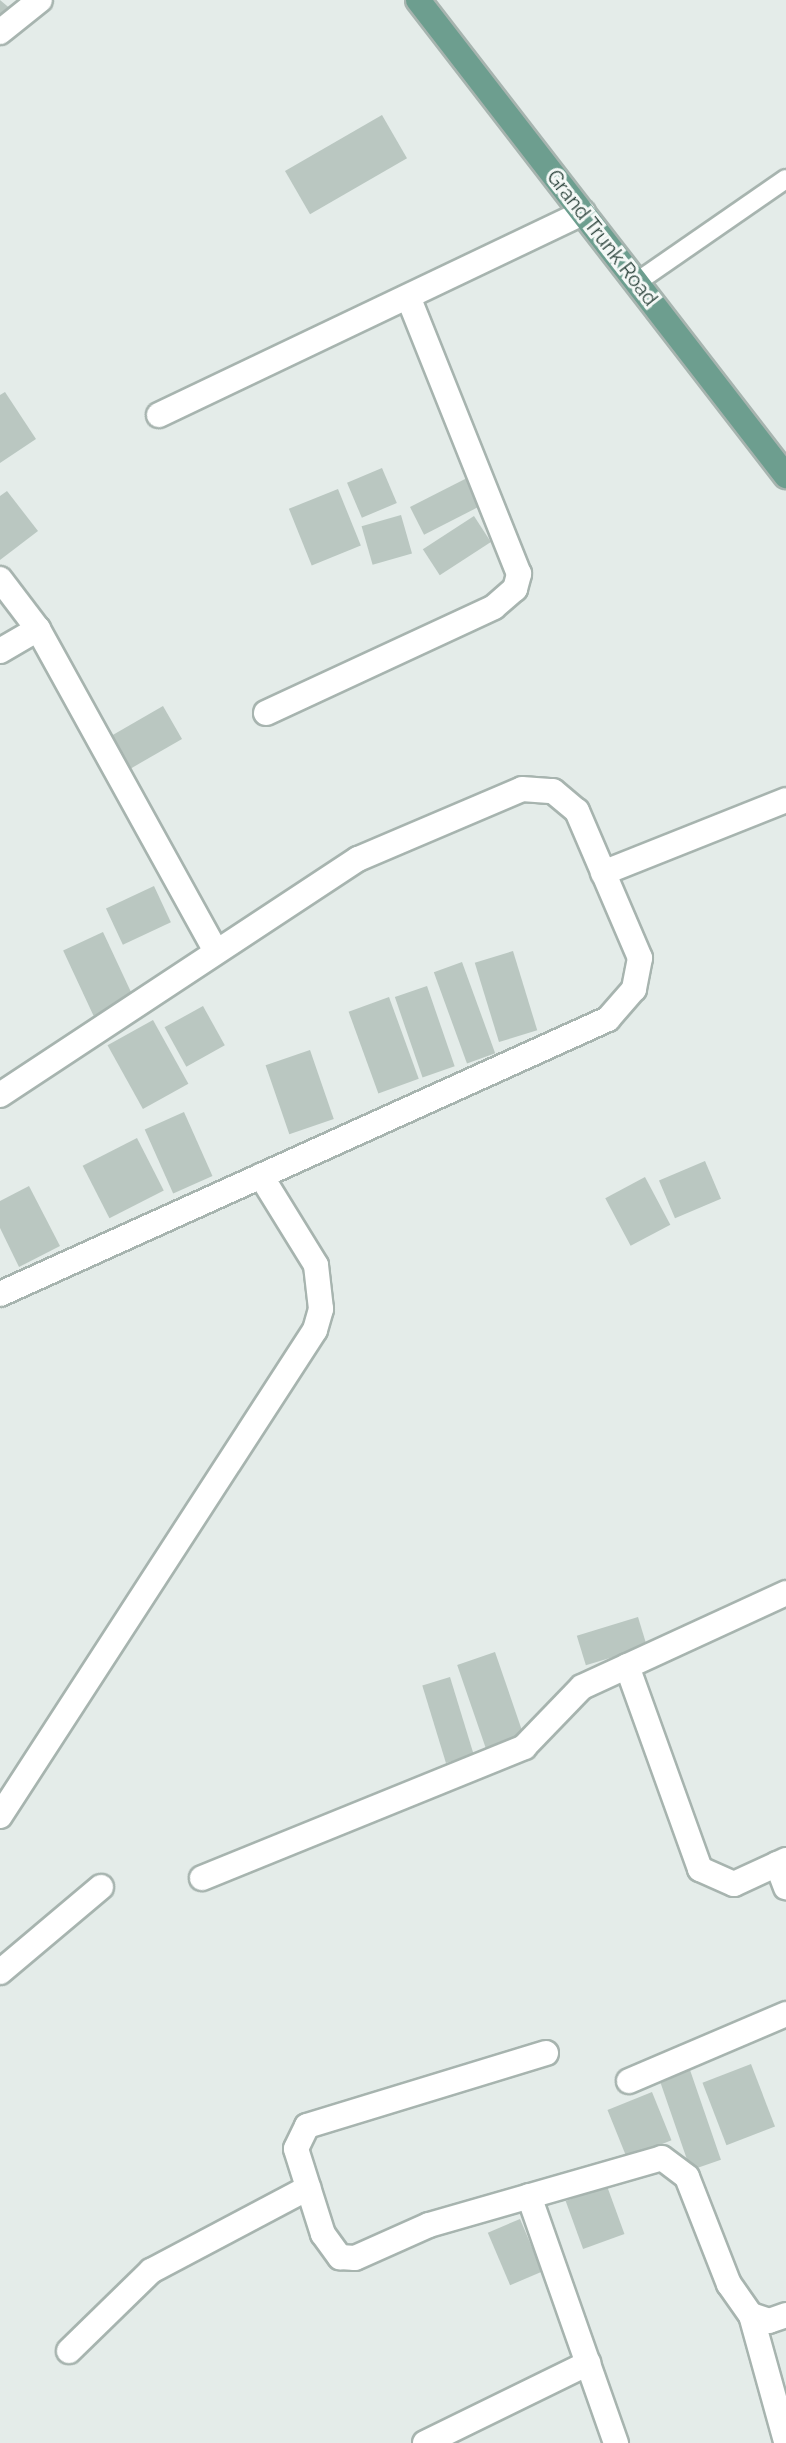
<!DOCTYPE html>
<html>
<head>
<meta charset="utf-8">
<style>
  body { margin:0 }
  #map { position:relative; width:786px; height:2443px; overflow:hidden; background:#e4ece9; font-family:Raleway,sans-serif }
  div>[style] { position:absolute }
  .building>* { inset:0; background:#bac7c1; transform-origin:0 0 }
  .roads { filter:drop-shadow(2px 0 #a7b4af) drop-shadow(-2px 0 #a7b4af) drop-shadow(0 2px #a7b4af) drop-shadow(0 -2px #a7b4af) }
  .service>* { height:18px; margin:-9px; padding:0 9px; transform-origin:9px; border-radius:9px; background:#fff }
  .minor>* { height:24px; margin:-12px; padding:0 12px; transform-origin:12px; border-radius:12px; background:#fff }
  .primary>* { height:24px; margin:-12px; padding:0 12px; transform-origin:12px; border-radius:12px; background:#6d9e8f }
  span { translate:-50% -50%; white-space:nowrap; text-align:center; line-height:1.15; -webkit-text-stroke:6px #f5f9f7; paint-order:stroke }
  .street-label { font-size:20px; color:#253d35 }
</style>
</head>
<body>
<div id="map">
  <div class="building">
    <div style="clip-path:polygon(0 0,13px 11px,0 21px)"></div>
    <div style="left:382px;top:115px;width:50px;height:112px;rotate:60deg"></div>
    <div style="clip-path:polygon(5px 392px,36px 439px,0 463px,0 395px)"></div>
    <div style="left:382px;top:468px;width:38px;height:38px;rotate:67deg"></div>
    <div style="left:467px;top:478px;width:31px;height:64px;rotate:63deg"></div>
    <div style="left:338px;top:489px;width:61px;height:53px;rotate:68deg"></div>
    <div style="clip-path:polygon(7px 491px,38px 531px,0 560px,0 496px)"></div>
    <div style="left:401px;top:515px;width:40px;height:41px;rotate:74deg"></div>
    <div style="left:474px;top:516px;width:31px;height:61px;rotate:57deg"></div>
    <div style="left:163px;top:706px;width:38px;height:61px;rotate:60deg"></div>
    <div style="left:154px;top:886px;width:40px;height:53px;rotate:65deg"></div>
    <div style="left:103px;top:932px;width:72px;height:44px;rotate:65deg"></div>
    <div style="left:513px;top:951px;width:83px;height:40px;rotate:73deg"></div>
    <div style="left:462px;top:962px;width:97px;height:30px;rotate:70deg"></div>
    <div style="left:427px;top:986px;width:85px;height:34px;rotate:71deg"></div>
    <div style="left:389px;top:997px;width:87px;height:43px;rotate:70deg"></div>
    <div style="left:203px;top:1006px;width:45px;height:44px;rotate:61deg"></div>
    <div style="left:153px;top:1020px;width:73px;height:52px;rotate:61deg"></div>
    <div style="left:310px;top:1050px;width:73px;height:47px;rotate:71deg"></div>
    <div style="left:184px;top:1112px;width:70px;height:43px;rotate:66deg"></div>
    <div style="left:137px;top:1138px;width:59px;height:61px;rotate:63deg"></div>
    <div style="left:705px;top:1161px;width:41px;height:50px;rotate:67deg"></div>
    <div style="left:645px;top:1177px;width:54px;height:45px;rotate:62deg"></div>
    <div style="clip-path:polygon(29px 1186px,60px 1246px,19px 1267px,0 1228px,0 1201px)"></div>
    <div style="left:638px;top:1617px;width:31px;height:64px;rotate:73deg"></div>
    <div style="left:495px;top:1652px;width:88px;height:40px;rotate:71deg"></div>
    <div style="left:450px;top:1677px;width:81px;height:29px;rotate:73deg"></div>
    <div style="left:751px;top:2064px;width:67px;height:52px;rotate:69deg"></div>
    <div style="left:690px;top:2070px;width:95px;height:32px;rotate:71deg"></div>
    <div style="left:652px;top:2092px;width:52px;height:48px;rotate:68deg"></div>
    <div style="left:607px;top:2186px;width:51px;height:44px;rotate:70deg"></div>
    <div style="left:520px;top:2219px;width:57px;height:35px;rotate:67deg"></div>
  </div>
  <div class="roads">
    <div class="service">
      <div style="left:637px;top:282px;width:181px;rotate:-34.7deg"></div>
    </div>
    <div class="minor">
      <div style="left:0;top:32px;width:51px;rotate:-38.7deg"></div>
      <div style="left:159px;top:415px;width:470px;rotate:-25.5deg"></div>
      <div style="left:0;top:579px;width:63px;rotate:52.8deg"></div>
      <div style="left:38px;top:629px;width:367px;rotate:61.1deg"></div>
      <div style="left:0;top:651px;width:44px;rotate:-30.1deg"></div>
      <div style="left:266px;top:713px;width:251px;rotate:-24.9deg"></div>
      <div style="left:494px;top:607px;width:28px;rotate:-41deg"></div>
      <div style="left:515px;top:589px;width:16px;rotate:-75deg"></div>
      <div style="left:519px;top:574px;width:298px;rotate:-111.8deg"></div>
      <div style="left:603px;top:873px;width:197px;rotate:-21.7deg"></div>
      <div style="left:0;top:1095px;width:429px;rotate:-33.4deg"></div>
      <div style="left:358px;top:859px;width:178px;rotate:-23.1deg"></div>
      <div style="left:522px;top:789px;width:31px;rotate:4deg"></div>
      <div style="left:553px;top:791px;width:31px;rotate:40deg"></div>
      <div style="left:577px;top:811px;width:160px;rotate:66.8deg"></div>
      <div style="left:640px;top:958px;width:32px;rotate:101deg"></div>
      <div style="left:634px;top:989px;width:40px;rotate:131deg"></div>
      <div style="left:608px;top:1019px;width:667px;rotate:155.66deg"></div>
      <div style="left:627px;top:1666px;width:216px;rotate:70.2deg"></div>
      <div style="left:700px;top:1869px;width:37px;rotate:24deg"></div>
      <div style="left:734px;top:1884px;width:57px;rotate:-24.8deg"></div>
      <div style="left:0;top:1816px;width:579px;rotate:-57.05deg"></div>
      <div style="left:315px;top:1330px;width:22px;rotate:-74deg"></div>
      <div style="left:321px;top:1309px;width:44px;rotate:-96.5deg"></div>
      <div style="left:316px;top:1265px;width:105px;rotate:-121.7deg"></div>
      <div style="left:777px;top:1864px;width:25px;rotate:69deg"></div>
      <div style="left:202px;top:1878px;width:348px;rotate:-22.1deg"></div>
      <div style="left:524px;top:1747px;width:83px;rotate:-46deg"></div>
      <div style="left:582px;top:1687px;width:225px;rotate:-24.7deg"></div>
      <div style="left:0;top:1972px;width:132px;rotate:-40.1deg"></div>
      <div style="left:546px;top:2053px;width:250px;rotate:163deg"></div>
      <div style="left:307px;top:2126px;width:25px;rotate:116deg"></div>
      <div style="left:296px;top:2149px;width:89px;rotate:72.4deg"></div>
      <div style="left:323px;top:2234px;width:29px;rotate:54deg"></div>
      <div style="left:340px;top:2257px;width:15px;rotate:4deg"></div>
      <div style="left:355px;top:2258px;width:81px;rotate:-24deg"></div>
      <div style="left:429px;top:2225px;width:242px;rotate:-16deg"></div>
      <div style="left:662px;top:2158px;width:31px;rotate:37deg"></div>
      <div style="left:687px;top:2177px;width:115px;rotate:68.6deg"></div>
      <div style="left:729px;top:2284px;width:38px;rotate:55deg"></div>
      <div style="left:751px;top:2315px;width:19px;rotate:18deg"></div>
      <div style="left:769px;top:2321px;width:18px;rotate:-19deg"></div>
      <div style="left:629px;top:2081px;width:171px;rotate:-23.1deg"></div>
      <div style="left:529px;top:2196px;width:262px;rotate:70.6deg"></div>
      <div style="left:751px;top:2315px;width:131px;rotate:74.5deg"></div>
      <div style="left:69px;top:2351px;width:115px;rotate:-44.3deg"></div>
      <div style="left:151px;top:2271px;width:178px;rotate:-27.9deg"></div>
      <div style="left:425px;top:2443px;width:182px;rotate:-26.1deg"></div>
    </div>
    <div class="primary">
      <div style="left:418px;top:0;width:602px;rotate:52.29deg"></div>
    </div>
  </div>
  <div class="street-label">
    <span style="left:602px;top:238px;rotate:52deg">Grand Trunk Road</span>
  </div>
</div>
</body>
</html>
